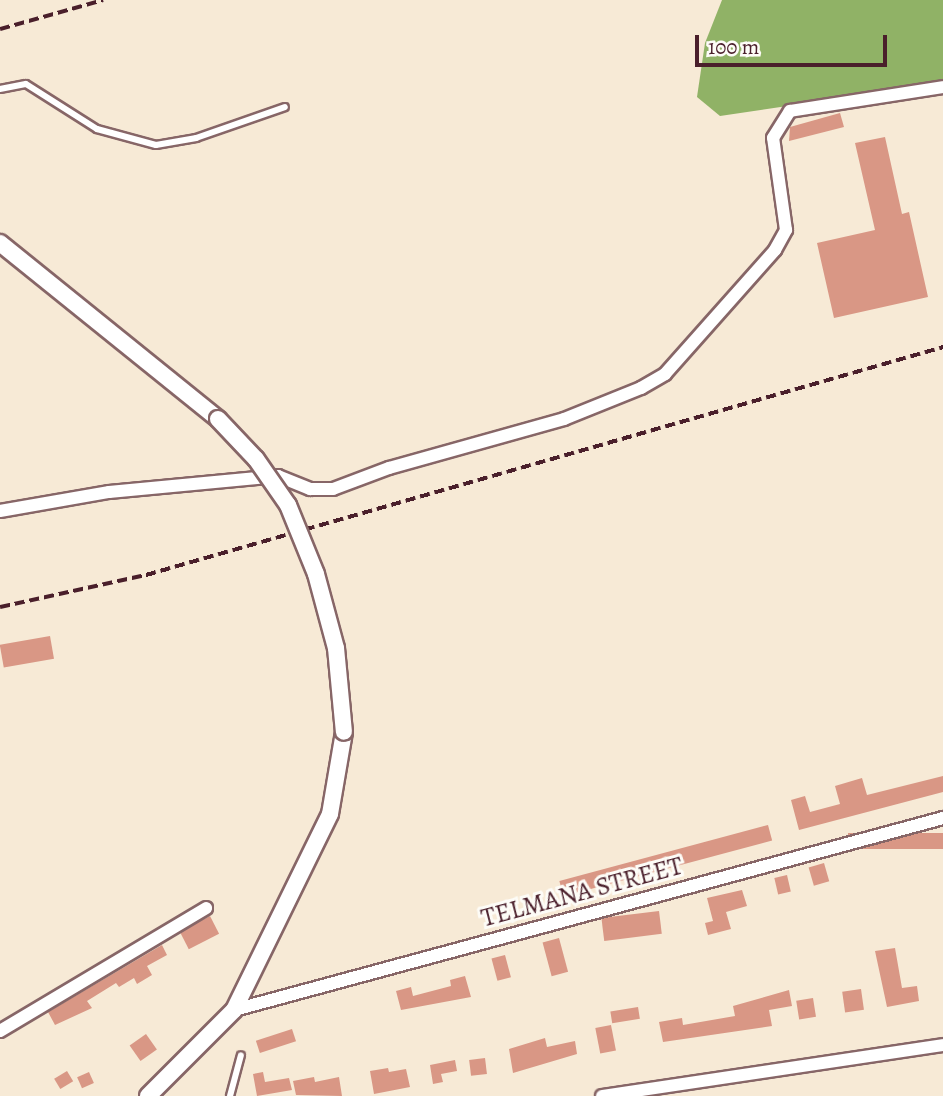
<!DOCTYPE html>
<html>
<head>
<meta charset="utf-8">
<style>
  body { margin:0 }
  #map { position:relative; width:943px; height:1096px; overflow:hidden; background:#f7ead6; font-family:Alegreya,serif }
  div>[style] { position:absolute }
  .forest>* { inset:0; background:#90b266 }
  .building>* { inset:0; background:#d99785; transform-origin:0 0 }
  .roads { filter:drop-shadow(2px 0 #876667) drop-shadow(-2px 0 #876667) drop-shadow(0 2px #876667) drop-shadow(0 -2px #876667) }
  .service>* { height:6px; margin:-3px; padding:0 3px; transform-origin:3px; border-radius:3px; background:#fff }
  .minor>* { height:12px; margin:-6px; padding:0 6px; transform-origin:6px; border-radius:6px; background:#fff }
  .tertiary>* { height:16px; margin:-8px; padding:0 8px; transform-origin:8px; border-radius:8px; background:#fff }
  .rail>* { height:3.5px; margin-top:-1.75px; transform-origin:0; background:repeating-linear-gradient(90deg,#4a1f2b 0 10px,transparent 0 15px) }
  .bridges { filter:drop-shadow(2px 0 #876667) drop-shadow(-2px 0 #876667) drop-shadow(0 2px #876667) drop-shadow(0 -2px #876667) }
  .tertiary-bridge>* { height:16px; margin:-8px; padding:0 8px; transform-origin:8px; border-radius:8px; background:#fff }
  span { translate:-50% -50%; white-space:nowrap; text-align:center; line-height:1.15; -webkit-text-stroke:6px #fdfcf7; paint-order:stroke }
  .street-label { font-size:26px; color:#4a1f2b }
  .scale { position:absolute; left:695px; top:35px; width:192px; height:32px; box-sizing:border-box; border:4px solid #4a1f2b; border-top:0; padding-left:9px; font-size:21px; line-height:24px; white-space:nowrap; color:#4a1f2b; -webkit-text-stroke:5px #fdfcf7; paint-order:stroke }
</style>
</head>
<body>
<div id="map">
  <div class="forest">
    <div style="clip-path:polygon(722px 0,943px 0,943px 83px,720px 116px,697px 97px,705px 43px)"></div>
  </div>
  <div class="building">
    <div style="clip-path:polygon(840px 113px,844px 127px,789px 141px,790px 127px)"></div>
    <div style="clip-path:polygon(885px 137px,902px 214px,909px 212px,928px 297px,834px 318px,817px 243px,875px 230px,855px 143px)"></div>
    <div style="left:50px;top:636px;width:23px;height:51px;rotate:80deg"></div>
    <div style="clip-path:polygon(943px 776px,943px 792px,799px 830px,791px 800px,805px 796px,810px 812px,840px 804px,835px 786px,862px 778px,867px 795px)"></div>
    <div style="left:768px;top:825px;width:16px;height:216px;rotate:75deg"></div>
    <div style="left:943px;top:833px;width:16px;height:95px;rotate:90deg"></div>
    <div style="left:824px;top:863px;width:19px;height:16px;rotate:74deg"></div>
    <div style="left:787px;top:875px;width:17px;height:13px;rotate:77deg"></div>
    <div style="clip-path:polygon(742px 890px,747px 906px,726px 912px,731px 929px,708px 935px,705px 923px,713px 921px,707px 898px)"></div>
    <div style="left:659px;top:911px;width:23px;height:58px;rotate:83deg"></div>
    <div style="left:210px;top:916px;width:20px;height:34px;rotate:63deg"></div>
    <div style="left:559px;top:938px;width:35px;height:17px;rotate:75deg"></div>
    <div style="clip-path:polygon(162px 945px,167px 955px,147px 966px,152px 975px,137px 984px,134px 978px,119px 987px,116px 983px,87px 1001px,92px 1008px,55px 1025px,48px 1012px)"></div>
    <div style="clip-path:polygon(895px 948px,902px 988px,917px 986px,919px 1001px,887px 1007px,875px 951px)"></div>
    <div style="left:505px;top:955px;width:23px;height:14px;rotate:75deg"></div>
    <div style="clip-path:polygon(465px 976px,471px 997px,401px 1010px,396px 991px,411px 987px,413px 996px,451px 986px,450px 980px)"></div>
    <div style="left:861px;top:989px;width:21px;height:19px;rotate:82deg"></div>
    <div style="clip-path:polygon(789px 990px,792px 1006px,769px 1010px,772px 1026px,663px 1042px,659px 1022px,682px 1018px,683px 1025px,735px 1016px,733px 1006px)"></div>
    <div style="left:813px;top:998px;width:19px;height:17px;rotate:81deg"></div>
    <div style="left:638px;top:1007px;width:12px;height:28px;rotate:81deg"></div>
    <div style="left:611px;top:1025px;width:26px;height:16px;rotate:79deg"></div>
    <div style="left:292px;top:1029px;width:13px;height:38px;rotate:72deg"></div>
    <div style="left:146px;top:1034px;width:19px;height:20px;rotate:55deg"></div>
    <div style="clip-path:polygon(545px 1038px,547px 1047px,575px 1041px,577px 1054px,513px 1073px,509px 1049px)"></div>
    <div style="left:485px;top:1058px;width:16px;height:16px;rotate:83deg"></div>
    <div style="clip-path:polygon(455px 1060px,457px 1071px,441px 1074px,443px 1082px,433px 1084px,430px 1065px)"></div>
    <div style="clip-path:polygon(388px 1068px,389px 1072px,406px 1069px,410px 1087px,374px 1094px,370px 1071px)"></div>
    <div style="left:67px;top:1071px;width:12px;height:15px;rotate:59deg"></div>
    <div style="left:89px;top:1072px;width:12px;height:13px;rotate:66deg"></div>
    <div style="clip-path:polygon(263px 1072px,265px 1082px,289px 1078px,292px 1090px,257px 1096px,253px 1074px)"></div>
    <div style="clip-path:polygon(314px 1077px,315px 1082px,339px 1077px,342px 1096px,296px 1095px,293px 1081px)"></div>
  </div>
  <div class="roads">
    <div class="service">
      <div style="left:0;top:89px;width:26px;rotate:-11deg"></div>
      <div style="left:26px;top:84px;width:84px;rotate:32.4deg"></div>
      <div style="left:97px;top:129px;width:61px;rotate:15.2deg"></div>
      <div style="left:156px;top:145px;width:41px;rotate:-9.9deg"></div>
      <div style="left:196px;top:138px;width:94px;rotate:-19.2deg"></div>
      <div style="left:230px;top:1096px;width:42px;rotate:-75deg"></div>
    </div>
    <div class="minor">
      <div style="left:0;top:511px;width:111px;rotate:-9.9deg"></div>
      <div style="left:109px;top:492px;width:170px;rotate:-5.4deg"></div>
      <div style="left:278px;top:476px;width:35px;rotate:22deg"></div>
      <div style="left:310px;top:489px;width:23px"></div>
      <div style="left:333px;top:489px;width:60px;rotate:-20.6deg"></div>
      <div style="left:389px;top:468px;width:182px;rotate:-15.6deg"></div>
      <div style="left:564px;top:419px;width:83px;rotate:-21.9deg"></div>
      <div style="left:641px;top:388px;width:28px;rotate:-30deg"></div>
      <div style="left:665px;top:374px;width:166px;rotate:-48.4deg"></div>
      <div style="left:775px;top:250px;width:23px;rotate:-61deg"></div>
      <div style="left:786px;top:230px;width:93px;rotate:-98deg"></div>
      <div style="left:773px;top:138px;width:32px;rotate:-58deg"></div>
      <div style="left:790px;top:111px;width:155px;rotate:-8.9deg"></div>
      <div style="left:234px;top:1010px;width:735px;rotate:-15.15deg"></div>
      <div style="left:0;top:1031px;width:240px;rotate:-30.8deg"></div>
      <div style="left:602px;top:1096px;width:345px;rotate:-8.5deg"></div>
    </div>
    <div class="tertiary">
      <div style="left:0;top:243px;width:280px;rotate:38.9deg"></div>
      <div style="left:148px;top:1096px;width:122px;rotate:-45deg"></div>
      <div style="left:234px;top:1010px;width:218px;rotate:-63.9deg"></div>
      <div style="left:330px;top:814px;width:83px;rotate:-80.3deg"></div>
    </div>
  </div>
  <div class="rail">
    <div style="left:0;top:29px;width:107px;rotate:-15.7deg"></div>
    <div style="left:0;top:607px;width:149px;rotate:-12.4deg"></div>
    <div style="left:146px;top:575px;width:829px;rotate:-15.96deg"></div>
  </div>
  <div class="bridges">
    <div class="tertiary-bridge">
      <div style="left:218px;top:419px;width:55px;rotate:46.5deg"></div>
      <div style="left:256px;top:459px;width:56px;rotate:55.2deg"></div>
      <div style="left:288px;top:505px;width:74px;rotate:67.9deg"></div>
      <div style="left:316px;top:574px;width:77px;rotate:74.9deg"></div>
      <div style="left:336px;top:648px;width:84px;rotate:84.6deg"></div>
    </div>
  </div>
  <div class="street-label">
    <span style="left:582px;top:892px;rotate:-15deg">TELMANA STREET</span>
  </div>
  <div class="scale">100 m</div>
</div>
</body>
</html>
